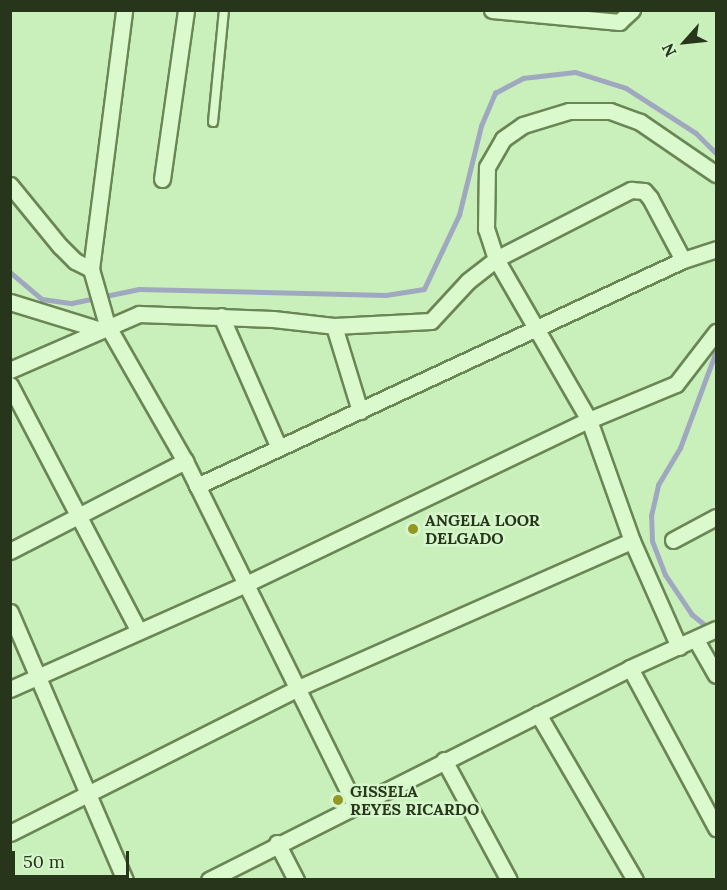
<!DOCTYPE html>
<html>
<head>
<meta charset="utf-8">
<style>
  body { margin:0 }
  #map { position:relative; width:727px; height:890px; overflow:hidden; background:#c9efbb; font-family:Lora,serif }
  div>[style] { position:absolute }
  .stream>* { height:4.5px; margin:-2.25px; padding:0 2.25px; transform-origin:2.25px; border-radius:2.25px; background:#a0a8c0 }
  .roads { filter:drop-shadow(2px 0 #6b8655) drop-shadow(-2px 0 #6b8655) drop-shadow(0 2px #6b8655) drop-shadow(0 -2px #6b8655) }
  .service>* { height:8px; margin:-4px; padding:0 4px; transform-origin:4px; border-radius:4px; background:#daface }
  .minor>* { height:15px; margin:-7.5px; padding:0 7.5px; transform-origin:7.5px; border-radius:7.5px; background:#daface }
  .dots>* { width:16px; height:16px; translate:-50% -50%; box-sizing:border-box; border:3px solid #d6f6cb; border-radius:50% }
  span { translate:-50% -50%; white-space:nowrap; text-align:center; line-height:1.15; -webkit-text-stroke:5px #d6f6cb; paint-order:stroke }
  .poi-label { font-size:16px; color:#27351a; font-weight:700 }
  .left { translate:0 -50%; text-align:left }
  .frame { position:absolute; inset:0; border:12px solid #27351a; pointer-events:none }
  .north { position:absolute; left:655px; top:12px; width:60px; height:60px; -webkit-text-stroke:4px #d6f6cb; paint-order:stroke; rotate:243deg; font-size:16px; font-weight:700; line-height:24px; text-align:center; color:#27351a }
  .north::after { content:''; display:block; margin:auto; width:21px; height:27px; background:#27351a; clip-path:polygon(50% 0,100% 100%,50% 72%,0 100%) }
  .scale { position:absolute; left:12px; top:851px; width:117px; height:27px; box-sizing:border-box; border:3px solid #27351a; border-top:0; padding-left:8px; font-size:18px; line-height:21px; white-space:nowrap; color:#27351a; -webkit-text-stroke:4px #d6f6cb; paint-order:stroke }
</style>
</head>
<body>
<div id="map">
  <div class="stream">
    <div style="left:10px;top:272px;width:42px;rotate:40.2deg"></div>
    <div style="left:42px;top:299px;width:30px;rotate:8deg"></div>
    <div style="left:72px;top:303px;width:68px;rotate:-11.8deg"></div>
    <div style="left:139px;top:289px;width:247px;rotate:1.4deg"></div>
    <div style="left:386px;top:295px;width:38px;rotate:-9deg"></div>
    <div style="left:424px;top:289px;width:82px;rotate:-64.7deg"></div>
    <div style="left:459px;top:215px;width:92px;rotate:-76.1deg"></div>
    <div style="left:481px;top:126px;width:36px;rotate:-67deg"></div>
    <div style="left:495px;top:93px;width:32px;rotate:-28deg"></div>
    <div style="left:523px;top:78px;width:52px;rotate:-6.6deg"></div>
    <div style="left:575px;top:72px;width:53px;rotate:17.4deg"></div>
    <div style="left:626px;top:88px;width:83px;rotate:32.7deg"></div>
    <div style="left:696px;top:133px;width:28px;rotate:45deg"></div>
    <div style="left:708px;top:628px;width:21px;rotate:-141deg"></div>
    <div style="left:692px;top:615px;width:48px;rotate:-124deg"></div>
    <div style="left:665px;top:575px;width:36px;rotate:-111deg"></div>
    <div style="left:652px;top:541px;width:25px;rotate:-92deg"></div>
    <div style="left:651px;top:516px;width:32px;rotate:-77deg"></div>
    <div style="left:658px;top:485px;width:43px;rotate:-59.3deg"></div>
    <div style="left:680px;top:448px;width:103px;rotate:-69.6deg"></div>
  </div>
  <div class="roads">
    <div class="service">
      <div style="left:213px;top:122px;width:113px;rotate:-84.4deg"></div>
    </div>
    <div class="minor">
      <div style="left:492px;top:10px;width:128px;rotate:5.4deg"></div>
      <div style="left:619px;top:22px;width:18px;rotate:-43deg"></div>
      <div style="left:162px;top:179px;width:171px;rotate:-81.9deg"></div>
      <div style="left:10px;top:185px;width:79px;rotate:50.7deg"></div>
      <div style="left:60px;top:246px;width:21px;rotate:45deg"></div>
      <div style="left:75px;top:261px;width:18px;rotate:27deg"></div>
      <div style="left:91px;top:269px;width:58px;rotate:74.1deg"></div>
      <div style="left:107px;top:325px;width:157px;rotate:60.2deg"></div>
      <div style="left:185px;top:461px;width:384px;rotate:63.7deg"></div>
      <div style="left:91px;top:269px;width:261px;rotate:-82.7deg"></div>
      <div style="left:10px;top:302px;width:92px;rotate:17.1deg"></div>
      <div style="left:221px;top:316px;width:144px;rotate:66.3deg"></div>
      <div style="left:334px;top:326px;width:89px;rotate:73deg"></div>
      <div style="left:10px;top:370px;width:141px;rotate:-23.5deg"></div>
      <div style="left:139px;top:314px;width:134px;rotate:2.1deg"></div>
      <div style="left:273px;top:319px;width:61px;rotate:6.5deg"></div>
      <div style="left:334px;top:326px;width:97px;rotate:-3deg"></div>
      <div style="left:431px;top:321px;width:54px;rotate:-47.2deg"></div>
      <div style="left:468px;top:281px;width:36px;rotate:-38deg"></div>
      <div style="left:496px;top:259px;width:152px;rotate:-27.1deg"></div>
      <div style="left:631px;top:190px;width:13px;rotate:4deg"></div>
      <div style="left:644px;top:191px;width:9px;rotate:49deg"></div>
      <div style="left:650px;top:198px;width:70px;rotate:62deg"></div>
      <div style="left:10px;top:385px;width:276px;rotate:62.4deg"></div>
      <div style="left:197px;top:486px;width:536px;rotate:-24.94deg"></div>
      <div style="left:683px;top:260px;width:35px;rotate:-18deg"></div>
      <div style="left:673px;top:540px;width:49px;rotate:-28.1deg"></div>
      <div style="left:10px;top:551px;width:197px;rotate:-27.2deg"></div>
      <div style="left:10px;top:612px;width:292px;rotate:66.8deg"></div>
      <div style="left:696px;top:640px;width:40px;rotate:60.3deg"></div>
      <div style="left:679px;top:647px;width:116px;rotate:-113.9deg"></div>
      <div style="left:632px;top:541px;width:128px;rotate:-109.6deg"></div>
      <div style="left:589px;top:420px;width:186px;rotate:-120deg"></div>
      <div style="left:496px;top:259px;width:32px;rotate:-108deg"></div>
      <div style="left:486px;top:229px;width:62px;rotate:-89.1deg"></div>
      <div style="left:487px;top:167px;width:32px;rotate:-60deg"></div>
      <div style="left:503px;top:139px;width:24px;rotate:-35deg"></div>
      <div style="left:523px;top:125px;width:48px;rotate:-16.9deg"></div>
      <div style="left:569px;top:111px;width:41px"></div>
      <div style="left:610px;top:111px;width:32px;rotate:20deg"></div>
      <div style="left:640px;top:122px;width:92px;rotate:34.4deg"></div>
      <div style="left:630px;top:668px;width:182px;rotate:61.7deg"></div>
      <div style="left:10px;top:689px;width:258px;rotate:-24deg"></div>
      <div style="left:246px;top:584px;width:380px;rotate:-25.6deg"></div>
      <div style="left:589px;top:420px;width:94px;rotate:-22.5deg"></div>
      <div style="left:676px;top:384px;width:66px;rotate:-52.4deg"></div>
      <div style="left:538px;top:714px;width:192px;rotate:59.7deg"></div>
      <div style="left:444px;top:760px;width:136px;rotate:61.6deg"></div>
      <div style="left:10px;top:833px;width:322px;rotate:-26.7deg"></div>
      <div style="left:298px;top:688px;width:365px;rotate:-23.8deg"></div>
      <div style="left:277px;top:843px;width:42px;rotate:62.8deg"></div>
      <div style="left:209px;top:880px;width:471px;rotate:-26.7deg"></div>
      <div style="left:630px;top:668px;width:94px;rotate:-24.4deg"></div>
    </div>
  </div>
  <div class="dots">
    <div style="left:413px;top:529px;background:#959723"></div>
    <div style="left:338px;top:800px;background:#959723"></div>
  </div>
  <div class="poi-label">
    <span class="left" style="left:425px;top:529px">ANGELA LOOR<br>DELGADO</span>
    <span class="left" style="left:350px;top:800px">GISSELA<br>REYES RICARDO</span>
  </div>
  <div class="frame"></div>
  <div class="north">N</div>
  <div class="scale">50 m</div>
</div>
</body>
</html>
